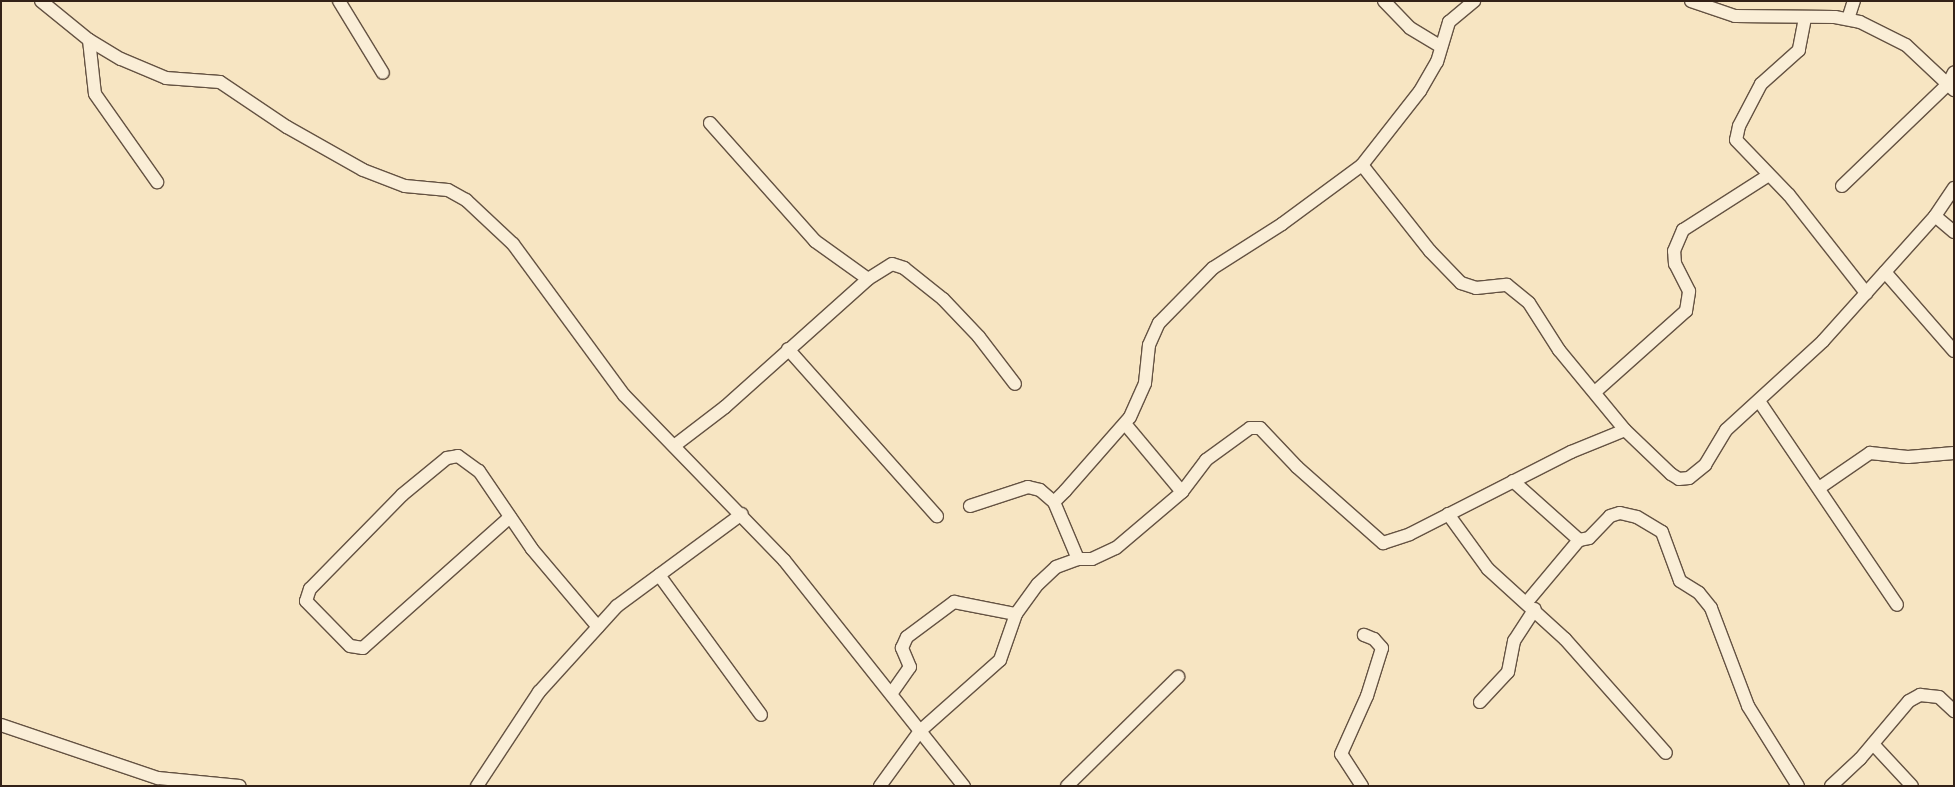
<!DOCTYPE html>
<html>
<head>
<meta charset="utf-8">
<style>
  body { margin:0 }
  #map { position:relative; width:1955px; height:787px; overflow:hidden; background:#f7e5c2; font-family:"Old Standard TT",serif }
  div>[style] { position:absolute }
  .roads { filter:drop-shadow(1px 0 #645242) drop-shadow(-1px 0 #645242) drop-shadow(0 1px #645242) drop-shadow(0 -1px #645242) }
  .minor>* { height:12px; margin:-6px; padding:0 6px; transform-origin:6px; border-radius:6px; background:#faeed7 }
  span { translate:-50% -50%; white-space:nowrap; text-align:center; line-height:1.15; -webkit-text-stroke:4px #faeed7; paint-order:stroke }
  .frame { position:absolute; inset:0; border:2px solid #332117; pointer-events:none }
</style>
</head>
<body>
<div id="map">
  <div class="roads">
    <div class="minor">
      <div style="left:41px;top:1px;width:62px;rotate:39.1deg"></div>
      <div style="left:89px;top:40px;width:37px;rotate:31deg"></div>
      <div style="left:121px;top:59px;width:49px;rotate:22.9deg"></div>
      <div style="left:166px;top:78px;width:54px;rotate:4.2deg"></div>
      <div style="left:220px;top:82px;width:81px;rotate:33.9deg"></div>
      <div style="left:287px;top:127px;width:87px;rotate:29.5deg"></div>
      <div style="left:363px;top:170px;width:45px;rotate:20.9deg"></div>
      <div style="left:405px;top:186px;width:43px;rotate:5.3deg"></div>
      <div style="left:448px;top:190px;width:21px;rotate:29deg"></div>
      <div style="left:466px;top:200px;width:64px;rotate:43.1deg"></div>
      <div style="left:513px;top:244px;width:187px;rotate:53.7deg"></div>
      <div style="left:624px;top:395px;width:230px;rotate:45.9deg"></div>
      <div style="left:784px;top:560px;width:289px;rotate:51.5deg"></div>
      <div style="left:339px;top:1px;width:84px;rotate:58.6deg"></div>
      <div style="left:1384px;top:1px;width:37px;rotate:46deg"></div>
      <div style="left:1410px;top:28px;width:35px;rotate:31deg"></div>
      <div style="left:1691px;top:1px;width:46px;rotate:18.8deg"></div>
      <div style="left:1735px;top:16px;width:100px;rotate:0.6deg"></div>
      <div style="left:1835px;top:17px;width:25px;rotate:11deg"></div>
      <div style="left:1860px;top:22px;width:51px;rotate:26.6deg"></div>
      <div style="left:1906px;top:45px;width:66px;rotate:43.2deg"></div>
      <div style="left:1805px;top:18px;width:33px;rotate:101deg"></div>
      <div style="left:1799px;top:50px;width:51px;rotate:138.2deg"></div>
      <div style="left:1761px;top:84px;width:47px;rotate:117.6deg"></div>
      <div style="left:1739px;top:126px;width:14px;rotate:102deg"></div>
      <div style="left:1736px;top:140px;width:76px;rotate:46.1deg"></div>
      <div style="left:1789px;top:195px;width:125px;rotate:51.8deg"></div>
      <div style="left:1848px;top:19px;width:19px;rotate:-72deg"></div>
      <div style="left:89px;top:40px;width:54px;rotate:83.7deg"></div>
      <div style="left:95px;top:94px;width:108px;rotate:54.8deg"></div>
      <div style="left:710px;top:123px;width:158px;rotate:48.3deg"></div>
      <div style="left:815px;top:241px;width:65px;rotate:35.6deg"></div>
      <div style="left:1362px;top:165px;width:110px;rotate:51.7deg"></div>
      <div style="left:1430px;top:251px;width:45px;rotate:45.9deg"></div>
      <div style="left:1461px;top:283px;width:16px;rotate:18deg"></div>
      <div style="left:1476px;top:288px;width:31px;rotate:-6deg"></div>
      <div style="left:1507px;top:285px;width:28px;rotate:39deg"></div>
      <div style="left:1529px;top:303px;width:56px;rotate:57.4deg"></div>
      <div style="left:1559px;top:350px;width:104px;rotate:50.5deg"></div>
      <div style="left:1625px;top:430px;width:64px;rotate:43.7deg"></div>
      <div style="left:1671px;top:474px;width:9px;rotate:32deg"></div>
      <div style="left:1679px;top:479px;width:10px;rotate:-6deg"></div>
      <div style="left:1689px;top:478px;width:21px;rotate:-39deg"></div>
      <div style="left:1705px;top:465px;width:41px;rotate:-59deg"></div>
      <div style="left:1726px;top:430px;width:132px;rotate:-42.5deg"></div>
      <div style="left:1823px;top:341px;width:168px;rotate:-48.1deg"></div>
      <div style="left:1935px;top:216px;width:34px;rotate:-56deg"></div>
      <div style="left:1842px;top:186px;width:147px;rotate:-43.9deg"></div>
      <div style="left:1948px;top:84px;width:13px;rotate:-63deg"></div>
      <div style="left:1935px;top:216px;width:25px;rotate:40deg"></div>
      <div style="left:1885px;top:272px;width:105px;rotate:48.9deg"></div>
      <div style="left:788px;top:349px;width:224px;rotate:48.3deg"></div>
      <div style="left:1595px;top:392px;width:122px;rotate:-41.7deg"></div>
      <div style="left:1686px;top:311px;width:20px;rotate:-81deg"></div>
      <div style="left:1689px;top:291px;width:30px;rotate:-117deg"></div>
      <div style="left:1675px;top:264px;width:13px;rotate:-94deg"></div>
      <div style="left:1674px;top:251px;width:23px;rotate:-67deg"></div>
      <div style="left:1683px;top:230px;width:102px;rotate:-32.6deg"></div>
      <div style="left:1759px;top:401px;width:246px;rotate:55.9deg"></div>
      <div style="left:1126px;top:425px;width:87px;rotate:50.1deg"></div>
      <div style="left:674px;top:446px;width:64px;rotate:-37.4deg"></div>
      <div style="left:725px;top:407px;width:192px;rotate:-41.8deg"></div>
      <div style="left:868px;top:279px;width:28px;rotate:-32deg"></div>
      <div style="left:892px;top:264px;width:13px;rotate:18deg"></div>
      <div style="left:904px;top:268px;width:50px;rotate:38.5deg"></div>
      <div style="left:943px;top:299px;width:52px;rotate:46.5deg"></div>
      <div style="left:979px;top:337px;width:59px;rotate:52.5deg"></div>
      <div style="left:1513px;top:481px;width:89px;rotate:41.8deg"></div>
      <div style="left:1579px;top:540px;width:10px;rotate:-11deg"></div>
      <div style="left:1589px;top:538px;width:30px;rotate:-46deg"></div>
      <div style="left:1610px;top:516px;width:10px;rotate:-17deg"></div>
      <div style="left:1620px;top:513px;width:17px;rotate:13deg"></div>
      <div style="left:1637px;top:517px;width:29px;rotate:31deg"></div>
      <div style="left:1662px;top:532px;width:52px;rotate:69.8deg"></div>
      <div style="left:1680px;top:581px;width:22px;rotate:32deg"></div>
      <div style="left:1699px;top:593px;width:19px;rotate:51deg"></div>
      <div style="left:1711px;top:608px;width:105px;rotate:69.3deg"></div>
      <div style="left:1748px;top:706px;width:94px;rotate:58deg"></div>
      <div style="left:1819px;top:488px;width:62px;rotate:-34.5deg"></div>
      <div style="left:1870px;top:453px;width:38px;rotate:6deg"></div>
      <div style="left:1908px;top:457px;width:46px;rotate:-5deg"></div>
      <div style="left:1054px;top:502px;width:62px;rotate:67.2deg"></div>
      <div style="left:970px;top:506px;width:61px;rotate:-18.1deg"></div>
      <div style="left:1028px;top:487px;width:12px;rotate:14deg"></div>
      <div style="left:1040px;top:490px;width:18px;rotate:41deg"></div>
      <div style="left:1054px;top:502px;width:16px;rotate:-45deg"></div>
      <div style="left:1065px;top:491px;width:98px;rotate:-48.7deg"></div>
      <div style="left:1130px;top:417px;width:37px;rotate:-66deg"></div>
      <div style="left:1145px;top:383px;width:38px;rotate:-84deg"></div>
      <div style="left:1149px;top:345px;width:24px;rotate:-66deg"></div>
      <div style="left:1159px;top:323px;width:77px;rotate:-45.5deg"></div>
      <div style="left:1213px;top:268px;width:82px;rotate:-32.5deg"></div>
      <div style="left:1282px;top:224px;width:99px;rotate:-36.4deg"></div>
      <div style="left:1362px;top:165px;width:94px;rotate:-51.9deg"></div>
      <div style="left:1420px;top:91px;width:34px;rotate:-60deg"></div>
      <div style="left:1437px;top:62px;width:42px;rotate:-73.3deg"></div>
      <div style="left:1449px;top:22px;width:33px;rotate:-40deg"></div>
      <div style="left:1448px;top:514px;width:68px;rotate:54deg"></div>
      <div style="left:1488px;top:569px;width:104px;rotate:42.3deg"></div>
      <div style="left:1565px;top:639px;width:152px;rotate:48.5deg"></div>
      <div style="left:510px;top:517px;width:197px;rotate:138.3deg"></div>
      <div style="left:363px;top:648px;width:13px;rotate:-171deg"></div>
      <div style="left:350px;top:646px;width:63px;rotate:-134.4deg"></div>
      <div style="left:306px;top:601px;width:13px;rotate:-72deg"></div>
      <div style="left:310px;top:589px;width:132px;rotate:-45.6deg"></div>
      <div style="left:402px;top:495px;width:58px;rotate:-39.4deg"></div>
      <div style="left:447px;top:458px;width:11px;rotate:-10deg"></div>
      <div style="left:458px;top:456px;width:26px;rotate:36deg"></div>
      <div style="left:479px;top:471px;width:94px;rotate:55.8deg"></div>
      <div style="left:532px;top:549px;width:102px;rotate:49.8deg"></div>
      <div style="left:659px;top:575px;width:173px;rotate:53.9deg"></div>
      <div style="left:1527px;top:602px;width:81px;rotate:-50deg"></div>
      <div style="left:891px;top:694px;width:33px;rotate:-55deg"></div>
      <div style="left:910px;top:667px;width:21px;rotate:-113deg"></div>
      <div style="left:902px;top:648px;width:12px;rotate:-66deg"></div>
      <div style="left:907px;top:637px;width:59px;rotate:-36.7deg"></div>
      <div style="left:954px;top:602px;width:63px;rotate:11deg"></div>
      <div style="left:1480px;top:702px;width:41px;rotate:-47deg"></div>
      <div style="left:1508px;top:672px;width:32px;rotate:-79deg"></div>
      <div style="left:1514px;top:641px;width:38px;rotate:-57deg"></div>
      <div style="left:1px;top:725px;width:166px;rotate:18.7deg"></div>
      <div style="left:158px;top:778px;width:82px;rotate:5.6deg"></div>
      <div style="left:1873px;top:744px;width:57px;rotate:47.1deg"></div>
      <div style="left:477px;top:786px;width:113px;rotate:-56.6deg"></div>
      <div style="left:539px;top:692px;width:116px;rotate:-47.8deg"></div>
      <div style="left:617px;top:606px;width:155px;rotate:-36.4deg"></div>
      <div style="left:880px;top:786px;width:68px;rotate:-54deg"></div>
      <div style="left:920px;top:731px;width:107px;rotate:-41.6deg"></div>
      <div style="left:1000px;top:660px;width:49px;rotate:-70.8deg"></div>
      <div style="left:1016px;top:614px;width:37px;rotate:-54deg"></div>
      <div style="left:1038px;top:584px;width:25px;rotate:-43deg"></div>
      <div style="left:1056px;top:567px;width:23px;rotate:-20deg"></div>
      <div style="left:1078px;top:559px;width:14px"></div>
      <div style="left:1092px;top:559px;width:26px;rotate:-25deg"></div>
      <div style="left:1116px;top:548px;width:87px;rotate:-40.3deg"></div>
      <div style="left:1182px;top:492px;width:40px;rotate:-53deg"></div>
      <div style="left:1206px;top:460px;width:54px;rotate:-36deg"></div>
      <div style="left:1250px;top:428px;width:10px"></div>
      <div style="left:1260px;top:428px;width:54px;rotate:46.5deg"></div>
      <div style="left:1297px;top:467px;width:115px;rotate:41.5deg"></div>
      <div style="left:1383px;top:543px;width:28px;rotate:-18deg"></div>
      <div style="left:1410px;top:534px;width:181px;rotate:-27deg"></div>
      <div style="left:1571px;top:452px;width:58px;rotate:-22.2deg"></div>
      <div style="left:1067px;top:786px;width:156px;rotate:-44.5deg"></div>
      <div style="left:1362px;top:786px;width:38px;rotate:-123deg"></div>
      <div style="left:1341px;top:754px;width:64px;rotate:-65.9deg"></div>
      <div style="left:1367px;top:696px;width:50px;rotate:-72.6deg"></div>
      <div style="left:1382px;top:648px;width:12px;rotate:-132deg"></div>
      <div style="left:1374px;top:639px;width:11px;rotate:-158deg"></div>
      <div style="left:1831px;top:786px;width:40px;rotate:-43deg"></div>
      <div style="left:1860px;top:759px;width:76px;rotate:-49.8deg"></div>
      <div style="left:1909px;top:701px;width:13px;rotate:-29deg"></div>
      <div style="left:1920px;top:695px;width:19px;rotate:6deg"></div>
      <div style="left:1939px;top:697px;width:21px;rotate:43deg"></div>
    </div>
  </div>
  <div class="frame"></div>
</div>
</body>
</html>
